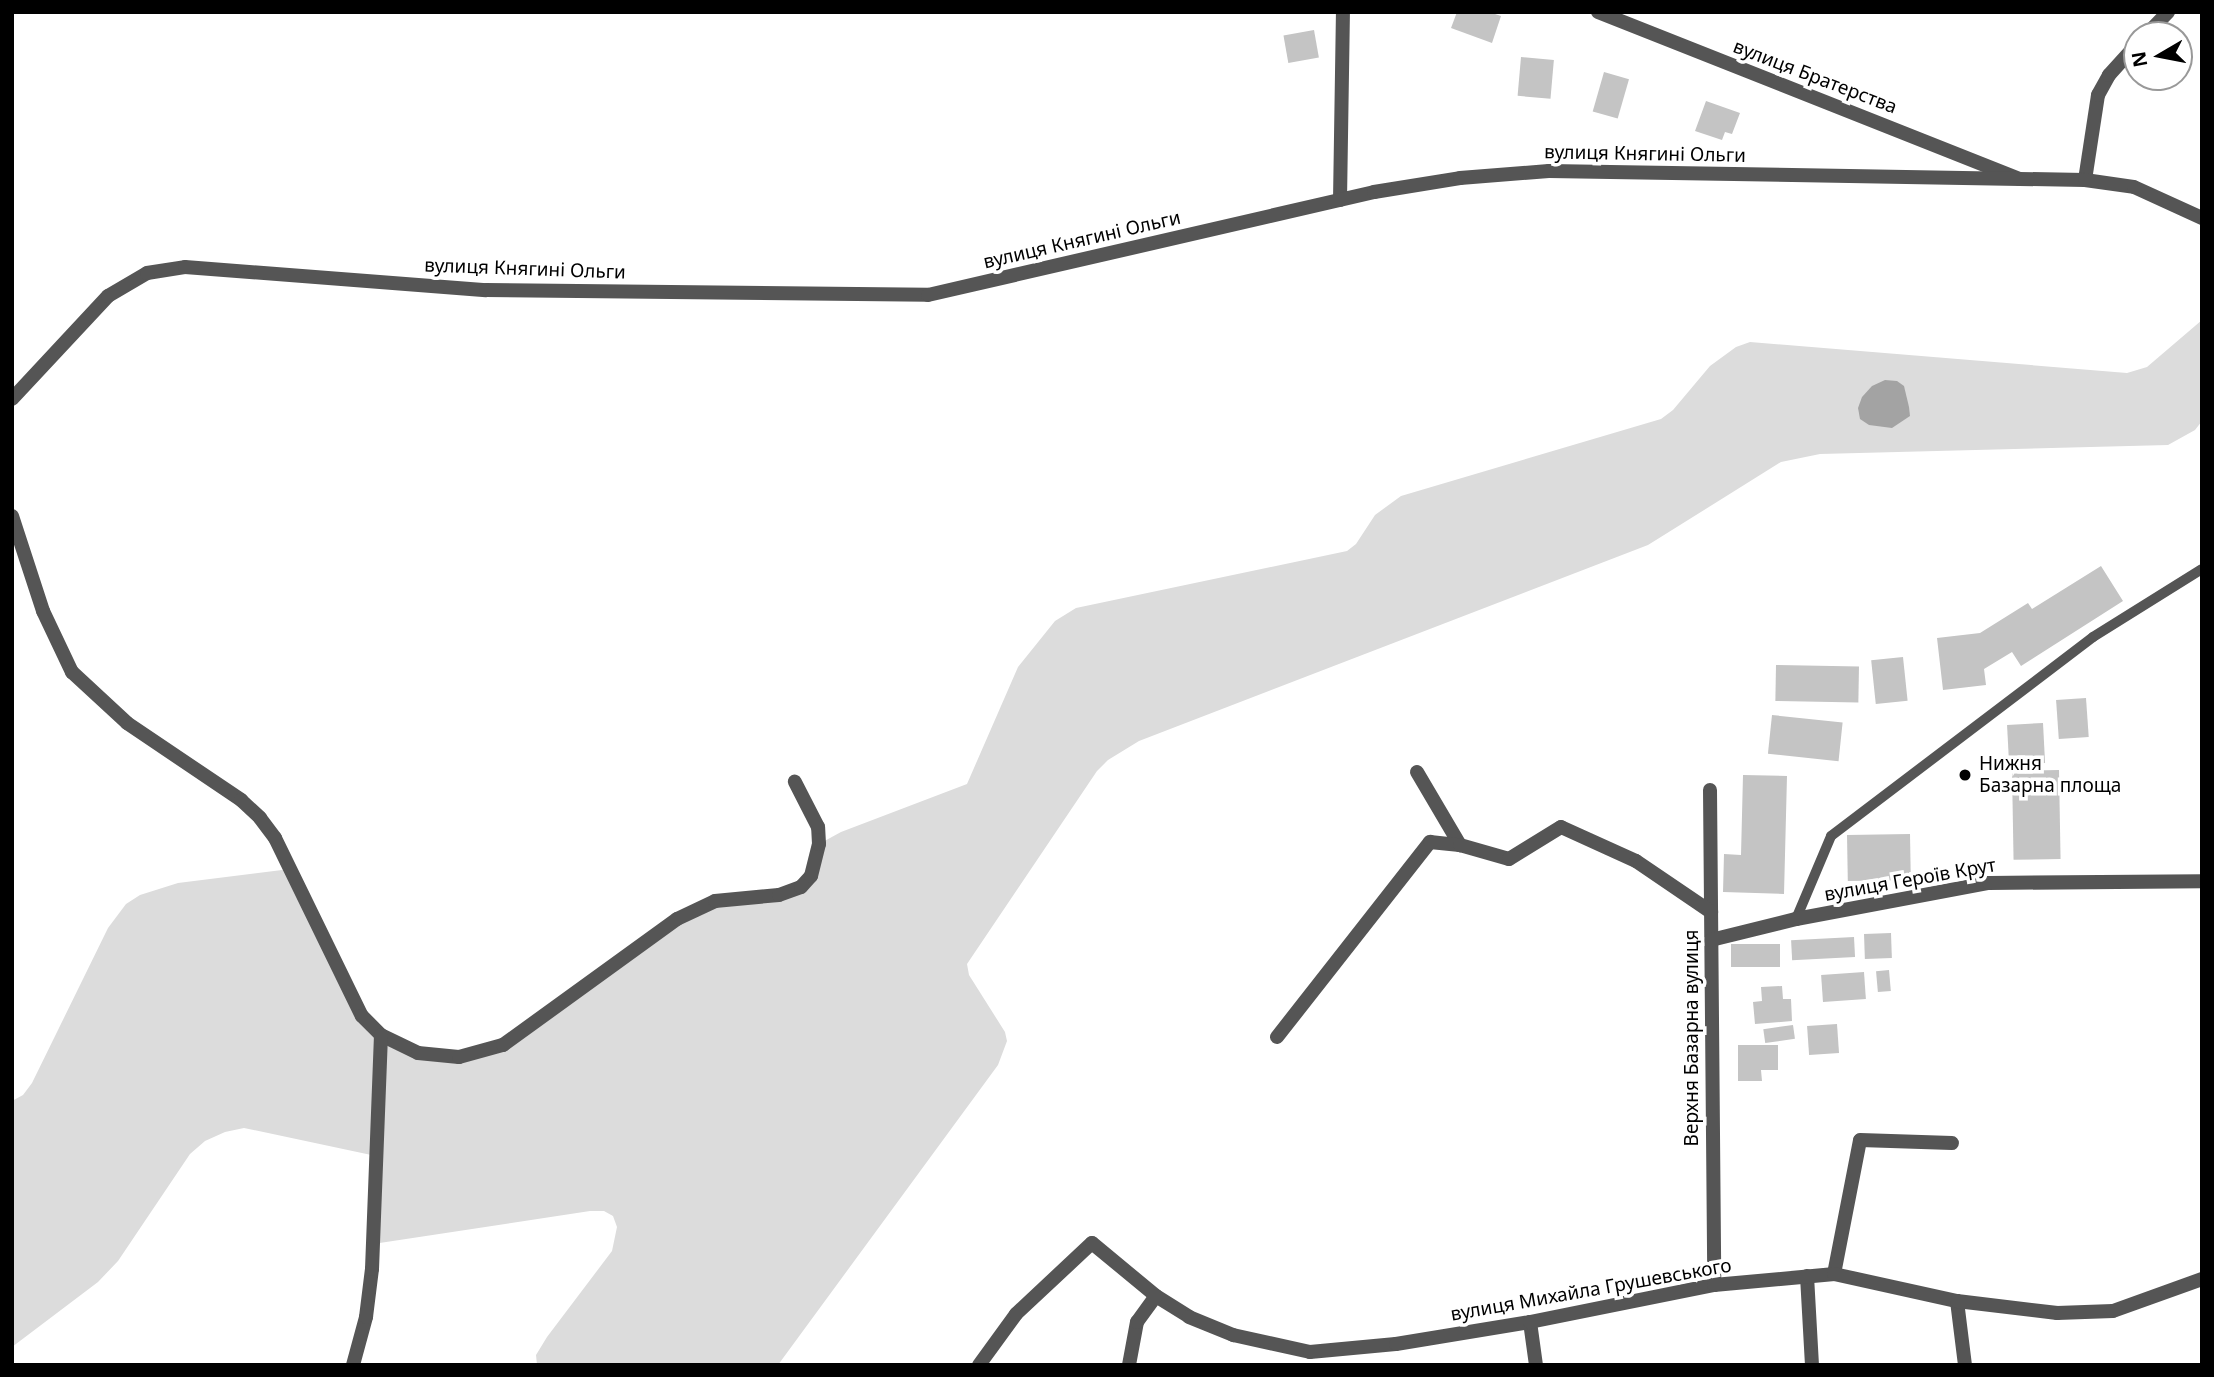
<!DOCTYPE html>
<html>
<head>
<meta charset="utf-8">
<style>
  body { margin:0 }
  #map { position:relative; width:2214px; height:1377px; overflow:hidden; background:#fff; font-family:"Noto Sans",sans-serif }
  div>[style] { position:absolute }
  .green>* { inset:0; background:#dcdcdc }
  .water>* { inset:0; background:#a3a3a3 }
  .building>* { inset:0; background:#c4c4c4; transform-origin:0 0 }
  .service>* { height:10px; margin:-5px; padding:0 5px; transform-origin:5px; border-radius:5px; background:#555 }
  .minor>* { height:14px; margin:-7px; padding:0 7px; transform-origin:7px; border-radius:7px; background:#555 }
  .tertiary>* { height:14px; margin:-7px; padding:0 7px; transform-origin:7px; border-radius:7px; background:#555 }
  .dots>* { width:19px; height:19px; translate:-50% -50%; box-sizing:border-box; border:4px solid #fff; border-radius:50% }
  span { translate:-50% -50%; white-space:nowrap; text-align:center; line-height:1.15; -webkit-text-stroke:7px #fff; paint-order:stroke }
  .street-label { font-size:19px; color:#000 }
  .poi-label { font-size:19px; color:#000 }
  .left { translate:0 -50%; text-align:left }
  .frame { position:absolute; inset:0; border:14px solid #000; pointer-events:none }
  .north { position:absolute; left:2123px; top:21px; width:70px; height:70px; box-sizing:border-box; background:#fff; border:2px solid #999; border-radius:50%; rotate:260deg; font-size:19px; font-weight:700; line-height:28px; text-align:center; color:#000 }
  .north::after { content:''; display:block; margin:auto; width:24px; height:32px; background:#000; clip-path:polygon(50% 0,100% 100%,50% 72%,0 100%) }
</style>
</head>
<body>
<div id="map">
  <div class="green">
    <div style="clip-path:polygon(2202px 320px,2202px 421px,2195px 430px,2168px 445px,1820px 454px,1781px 462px,1648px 545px,1139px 741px,1108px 760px,1097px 771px,967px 964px,969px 975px,1005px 1032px,1007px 1041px,998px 1065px,778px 1365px,537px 1365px,536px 1355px,547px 1337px,612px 1251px,617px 1227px,613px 1216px,604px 1211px,590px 1211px,373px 1244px,376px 1156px,244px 1128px,225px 1132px,205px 1141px,190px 1154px,118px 1261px,98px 1282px,12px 1347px,12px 1101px,23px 1095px,32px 1083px,108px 928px,126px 904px,140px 895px,178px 883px,290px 869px,350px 993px,397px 1046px,479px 1054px,696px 910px,801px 887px,819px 844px,841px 832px,967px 784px,1018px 667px,1055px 621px,1076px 608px,1347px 551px,1356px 544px,1375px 515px,1401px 496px,1661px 419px,1673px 410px,1710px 366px,1736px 347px,1750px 342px,2127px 373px,2147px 367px)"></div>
  </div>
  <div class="water">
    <div style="clip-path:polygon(1885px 380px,1897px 381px,1904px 386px,1909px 407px,1910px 416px,1892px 428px,1869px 425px,1860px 419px,1858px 408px,1862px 397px,1872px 386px)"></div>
  </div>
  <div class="building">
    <div style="clip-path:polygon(1457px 12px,1489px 12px,1501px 16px,1492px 43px,1451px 28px)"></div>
    <div style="left:1314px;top:30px;width:28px;height:31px;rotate:80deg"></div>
    <div style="left:1521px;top:57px;width:33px;height:39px;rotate:5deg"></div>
    <div style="left:1604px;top:72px;width:26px;height:41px;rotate:16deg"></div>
    <div style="clip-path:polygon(1706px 101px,1740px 113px,1732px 134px,1725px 132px,1722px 140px,1695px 131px)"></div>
    <div style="clip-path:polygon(2101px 566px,2123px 601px,2021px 666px,2012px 652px,1984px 669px,1986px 685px,1943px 690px,1937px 638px,1980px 633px,2028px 603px,2032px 609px)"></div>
    <div style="left:1903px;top:657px;width:44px;height:32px;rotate:84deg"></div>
    <div style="left:1776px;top:665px;width:83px;height:36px;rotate:1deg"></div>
    <div style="left:2086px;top:698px;width:39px;height:30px;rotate:86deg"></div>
    <div style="left:1772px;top:715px;width:71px;height:39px;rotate:6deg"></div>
    <div style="left:2043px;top:723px;width:40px;height:36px;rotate:87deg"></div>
    <div style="left:2059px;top:770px;width:89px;height:47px;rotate:89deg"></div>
    <div style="clip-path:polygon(1743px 775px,1787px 776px,1784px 894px,1723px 892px,1724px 854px,1741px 855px)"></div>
    <div style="left:1910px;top:834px;width:46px;height:63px;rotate:89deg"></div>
    <div style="left:1891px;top:933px;width:25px;height:27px;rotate:88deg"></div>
    <div style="left:1854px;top:937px;width:20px;height:63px;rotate:87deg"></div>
    <div style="left:1780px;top:944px;width:23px;height:49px;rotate:90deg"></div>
    <div style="left:1889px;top:970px;width:21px;height:13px;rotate:85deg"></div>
    <div style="left:1864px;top:972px;width:27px;height:43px;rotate:86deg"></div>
    <div style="clip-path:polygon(1782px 986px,1783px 999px,1791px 999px,1792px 1021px,1755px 1024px,1753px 1002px,1762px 1001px,1761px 987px)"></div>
    <div style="left:1837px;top:1024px;width:29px;height:30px;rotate:86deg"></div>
    <div style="left:1793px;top:1025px;width:14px;height:30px;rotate:82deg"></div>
    <div style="clip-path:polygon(1738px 1045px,1778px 1045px,1778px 1070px,1761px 1070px,1762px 1081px,1738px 1081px)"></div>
  </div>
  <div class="service">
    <div style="left:1796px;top:919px;width:90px;rotate:-67.1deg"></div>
    <div style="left:1831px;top:836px;width:329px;rotate:-37.2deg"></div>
    <div style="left:2093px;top:637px;width:128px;rotate:-32deg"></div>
  </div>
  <div class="minor">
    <div style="left:1598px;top:12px;width:452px;rotate:21.6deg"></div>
    <div style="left:2146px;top:35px;width:32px;rotate:-46deg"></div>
    <div style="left:2085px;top:180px;width:86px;rotate:-81.3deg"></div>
    <div style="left:2098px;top:95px;width:23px;rotate:-61deg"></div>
    <div style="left:2109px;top:75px;width:42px;rotate:-47.9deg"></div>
    <div style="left:1340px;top:200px;width:188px;rotate:-89.1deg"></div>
    <div style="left:12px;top:516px;width:100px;rotate:71.9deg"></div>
    <div style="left:43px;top:611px;width:68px;rotate:64.6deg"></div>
    <div style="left:72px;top:672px;width:75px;rotate:42.8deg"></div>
    <div style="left:127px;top:723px;width:138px;rotate:34deg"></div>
    <div style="left:241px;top:800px;width:26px;rotate:43deg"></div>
    <div style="left:260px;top:818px;width:25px;rotate:53deg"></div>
    <div style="left:275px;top:838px;width:198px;rotate:64deg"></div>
    <div style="left:362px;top:1016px;width:27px;rotate:45deg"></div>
    <div style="left:381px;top:1035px;width:41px;rotate:25.9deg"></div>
    <div style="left:418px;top:1053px;width:41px;rotate:5.6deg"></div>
    <div style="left:459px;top:1057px;width:46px;rotate:-15.3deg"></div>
    <div style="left:503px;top:1045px;width:215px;rotate:-35.9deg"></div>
    <div style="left:677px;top:919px;width:42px;rotate:-25.3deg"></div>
    <div style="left:715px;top:901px;width:64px;rotate:-5.4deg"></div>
    <div style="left:779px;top:895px;width:23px;rotate:-20deg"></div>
    <div style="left:801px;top:887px;width:15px;rotate:-48deg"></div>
    <div style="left:811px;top:876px;width:33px;rotate:-76deg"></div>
    <div style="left:819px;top:844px;width:17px;rotate:-93deg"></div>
    <div style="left:818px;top:827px;width:51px;rotate:-117.1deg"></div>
    <div style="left:1417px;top:772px;width:85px;rotate:59.5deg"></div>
    <div style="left:1710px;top:790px;width:495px;rotate:89.5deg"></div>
    <div style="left:1711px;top:940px;width:88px;rotate:-13.9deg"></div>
    <div style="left:1796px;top:919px;width:196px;rotate:-10.6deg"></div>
    <div style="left:1989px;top:883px;width:213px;rotate:-0.5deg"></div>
    <div style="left:1277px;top:1037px;width:248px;rotate:-51.9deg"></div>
    <div style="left:1430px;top:842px;width:30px;rotate:6deg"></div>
    <div style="left:1460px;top:845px;width:51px;rotate:15.9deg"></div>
    <div style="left:1509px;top:859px;width:61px;rotate:-31.6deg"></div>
    <div style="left:1561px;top:827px;width:82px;rotate:24.4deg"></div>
    <div style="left:1636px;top:861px;width:91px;rotate:34.2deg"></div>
    <div style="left:1834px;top:1274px;width:136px;rotate:-79deg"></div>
    <div style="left:1860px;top:1140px;width:92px;rotate:1.9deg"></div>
    <div style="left:1807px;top:1276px;width:89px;rotate:86.8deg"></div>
    <div style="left:1957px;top:1301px;width:64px;rotate:82.9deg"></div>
    <div style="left:1530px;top:1322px;width:43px;rotate:82.1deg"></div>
    <div style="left:353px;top:1365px;width:50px;rotate:-74.8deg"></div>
    <div style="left:366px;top:1317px;width:48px;rotate:-82.9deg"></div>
    <div style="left:372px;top:1269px;width:234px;rotate:-87.8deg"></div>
    <div style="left:979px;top:1365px;width:63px;rotate:-54deg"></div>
    <div style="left:1016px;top:1314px;width:104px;rotate:-43.1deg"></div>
    <div style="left:1092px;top:1243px;width:83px;rotate:39.6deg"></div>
    <div style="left:1156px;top:1296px;width:39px;rotate:32deg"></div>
    <div style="left:1189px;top:1317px;width:48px;rotate:22.2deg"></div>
    <div style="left:1233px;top:1335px;width:79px;rotate:12.4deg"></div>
    <div style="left:1310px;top:1352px;width:86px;rotate:-5.3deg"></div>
    <div style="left:1396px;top:1344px;width:136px;rotate:-9.3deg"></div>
    <div style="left:1530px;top:1322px;width:188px;rotate:-11.4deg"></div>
    <div style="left:1714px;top:1285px;width:121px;rotate:-5.2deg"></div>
    <div style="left:1834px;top:1274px;width:126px;rotate:12.4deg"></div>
    <div style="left:1957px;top:1301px;width:101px;rotate:6.8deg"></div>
    <div style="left:2057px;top:1313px;width:56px;rotate:-2deg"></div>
    <div style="left:2113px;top:1311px;width:95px;rotate:-19.8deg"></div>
    <div style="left:1129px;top:1365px;width:44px;rotate:-79.5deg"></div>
    <div style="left:1137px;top:1322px;width:32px;rotate:-54deg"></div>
  </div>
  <div class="tertiary">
    <div style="left:12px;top:399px;width:141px;rotate:-47deg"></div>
    <div style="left:108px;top:296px;width:45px;rotate:-30.5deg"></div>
    <div style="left:147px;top:273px;width:38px;rotate:-9deg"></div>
    <div style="left:185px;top:267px;width:302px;rotate:4.4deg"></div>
    <div style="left:486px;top:290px;width:442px;rotate:0.6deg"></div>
    <div style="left:928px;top:295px;width:458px;rotate:-13deg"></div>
    <div style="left:1374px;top:192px;width:87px;rotate:-9.2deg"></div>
    <div style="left:1460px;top:178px;width:89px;rotate:-4.5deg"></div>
    <div style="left:1549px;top:171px;width:536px;rotate:0.96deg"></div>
    <div style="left:2085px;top:180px;width:49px;rotate:8.1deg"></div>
    <div style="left:2134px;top:187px;width:75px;rotate:24.5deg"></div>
  </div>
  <div class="dots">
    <div style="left:1965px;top:775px;background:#000"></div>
  </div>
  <div class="street-label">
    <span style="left:1815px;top:77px;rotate:21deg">вулиця Братерства</span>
    <span style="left:1645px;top:154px;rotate:1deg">вулиця Княгині Ольги</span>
    <span style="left:1082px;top:240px;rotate:-13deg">вулиця Княгині Ольги</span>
    <span style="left:525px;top:269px;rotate:2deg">вулиця Княгині Ольги</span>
    <span style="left:1910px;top:880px;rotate:-10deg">вулиця Героїв Крут</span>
    <span style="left:1692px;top:1038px;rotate:-90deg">Верхня Базарна вулиця</span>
    <span style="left:1591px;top:1290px;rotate:-10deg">вулиця Михайла Грушевського</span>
  </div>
  <div class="poi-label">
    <span class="left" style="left:1979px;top:775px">Нижня<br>Базарна площа</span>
  </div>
  <div class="frame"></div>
  <div class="north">N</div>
</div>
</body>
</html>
